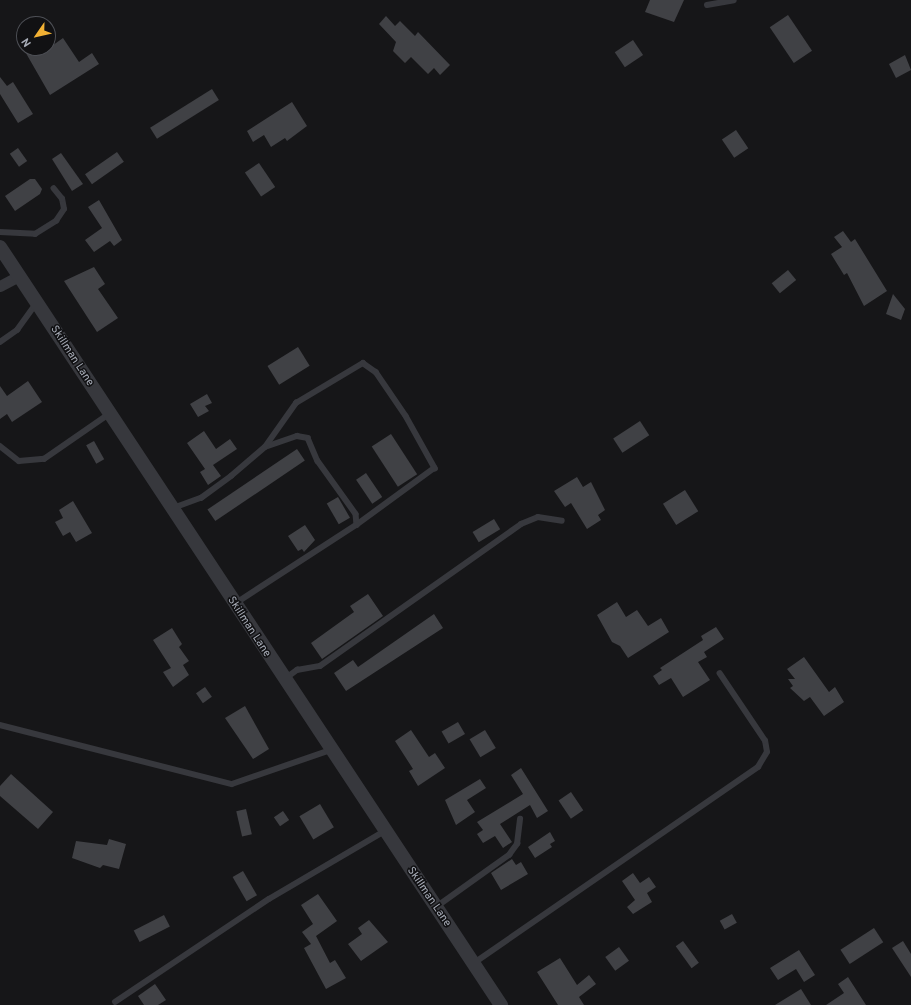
<!DOCTYPE html>
<html>
<head>
<meta charset="utf-8">
<style>
  body { margin:0 }
  #map { position:relative; width:911px; height:1005px; overflow:hidden; background:#161618; font-family:Overpass,sans-serif }
  div>[style] { position:absolute }
  .building>* { inset:0; background:#404145; transform-origin:0 0 }
  .service>* { height:5.5px; margin:-2.75px; padding:0 2.75px; transform-origin:2.75px; border-radius:2.75px; background:#37383d }
  .minor>* { height:11px; margin:-5.5px; padding:0 5.5px; transform-origin:5.5px; border-radius:5.5px; background:#37383d }
  .tertiary>* { height:14px; margin:-7px; padding:0 7px; transform-origin:7px; border-radius:7px; background:#37383d }
  span { translate:-50% -50%; white-space:nowrap; text-align:center; line-height:1.15; -webkit-text-stroke:3px #111113; paint-order:stroke }
  .street-label { font-size:11px; color:#a8adb8 }
  .north { position:absolute; left:16px; top:16px; width:40px; height:40px; box-sizing:border-box; background:#111113; border:1px solid #4d4f55; border-radius:50%; rotate:236deg; font-size:11px; font-weight:700; line-height:16px; text-align:center; color:#a8adb8 }
  .north::after { content:''; display:block; margin:auto; width:14px; height:18px; background:#f2b134; clip-path:polygon(50% 0,100% 100%,50% 72%,0 100%) }
</style>
</head>
<body>
<div id="map">
  <div class="building">
    <div style="clip-path:polygon(650px 0,684px 0,674px 22px,645px 12px)"></div>
    <div style="left:788px;top:15px;width:43px;height:22px;rotate:56deg"></div>
    <div style="clip-path:polygon(386px 16px,395px 26px,400px 21px,415px 36px,418px 32px,450px 65px,440px 75px,434px 68px,428px 74px,411px 57px,405px 63px,393px 51px,396px 42px,379px 24px)"></div>
    <div style="clip-path:polygon(63px 38px,79px 62px,92px 53px,99px 64px,50px 95px,23px 48px,49px 48px)"></div>
    <div style="left:633px;top:40px;width:18px;height:22px;rotate:56deg"></div>
    <div style="clip-path:polygon(905px 55px,911px 70px,896px 78px,889px 64px)"></div>
    <div style="clip-path:polygon(0 77px,7px 86px,13px 82px,33px 114px,18px 123px,0 94px)"></div>
    <div style="left:212px;top:89px;width:13px;height:73px;rotate:58deg"></div>
    <div style="clip-path:polygon(292px 102px,307px 126px,287px 141px,285px 138px,271px 147px,264px 135px,253px 142px,247px 131px)"></div>
    <div style="left:736px;top:130px;width:22px;height:17px;rotate:56deg"></div>
    <div style="left:18px;top:148px;width:16px;height:10px;rotate:55deg"></div>
    <div style="left:117px;top:152px;width:12px;height:39px;rotate:55deg"></div>
    <div style="clip-path:polygon(61px 153px,83px 184px,72px 191px,52px 159px)"></div>
    <div style="left:259px;top:163px;width:29px;height:17px;rotate:56deg"></div>
    <div style="clip-path:polygon(30px 179px,35px 179px,42px 189px,40px 194px,15px 211px,5px 196px)"></div>
    <div style="clip-path:polygon(99px 200px,122px 240px,114px 246px,110px 241px,94px 252px,85px 240px,102px 228px,88px 207px)"></div>
    <div style="clip-path:polygon(843px 231px,851px 242px,855px 239px,887px 291px,864px 306px,847px 273px,844px 275px,831px 254px,842px 247px,834px 237px)"></div>
    <div style="clip-path:polygon(94px 267px,105px 284px,98px 289px,118px 318px,97px 332px,64px 281px)"></div>
    <div style="left:788px;top:270px;width:13px;height:21px;rotate:51deg"></div>
    <div style="clip-path:polygon(893px 294px,905px 309px,901px 320px,886px 314px)"></div>
    <div style="left:298px;top:347px;width:22px;height:36px;rotate:58deg"></div>
    <div style="clip-path:polygon(28px 381px,42px 402px,12px 422px,7px 414px,0 419px,0 386px,7px 396px)"></div>
    <div style="clip-path:polygon(207px 394px,212px 403px,205px 406px,209px 411px,198px 417px,190px 404px)"></div>
    <div style="left:640px;top:421px;width:17px;height:32px;rotate:57deg"></div>
    <div style="clip-path:polygon(204px 431px,216px 449px,230px 439px,237px 449px,213px 465px,221px 476px,208px 485px,200px 472px,205px 469px,187px 443px)"></div>
    <div style="left:391px;top:434px;width:48px;height:23px;rotate:57deg"></div>
    <div style="left:94px;top:441px;width:21px;height:9px;rotate:61deg"></div>
    <div style="left:297px;top:449px;width:14px;height:108px;rotate:56deg"></div>
    <div style="left:366px;top:473px;width:29px;height:12px;rotate:56deg"></div>
    <div style="clip-path:polygon(577px 477px,583px 487px,591px 482px,605px 510px,598px 515px,601px 520px,587px 529px,571px 503px,565px 507px,554px 491px)"></div>
    <div style="left:685px;top:490px;width:25px;height:26px;rotate:58deg"></div>
    <div style="left:338px;top:497px;width:24px;height:13px;rotate:60deg"></div>
    <div style="clip-path:polygon(73px 501px,92px 533px,76px 542px,70px 532px,63px 536px,55px 522px,63px 518px,59px 510px)"></div>
    <div style="left:494px;top:519px;width:12px;height:25px;rotate:59deg"></div>
    <div style="clip-path:polygon(305px 525px,315px 540px,304px 552px,302px 549px,298px 551px,288px 536px)"></div>
    <div style="clip-path:polygon(368px 594px,383px 616px,322px 659px,311px 643px,354px 612px,350px 606px)"></div>
    <div style="clip-path:polygon(617px 602px,626px 617px,637px 610px,648px 626px,661px 618px,669px 632px,628px 658px,620px 646px,612px 642px,597px 615px)"></div>
    <div style="clip-path:polygon(434px 614px,443px 628px,346px 691px,334px 673px,353px 660px,358px 667px)"></div>
    <div style="clip-path:polygon(716px 627px,724px 639px,704px 652px,707px 657px,698px 662px,710px 680px,683px 697px,671px 678px,659px 685px,653px 676px,662px 670px,660px 668px,703px 640px,701px 636px)"></div>
    <div style="clip-path:polygon(172px 628px,182px 644px,179px 647px,189px 661px,183px 665px,189px 675px,173px 687px,163px 672px,171px 668px,153px 640px)"></div>
    <div style="clip-path:polygon(804px 657px,829px 692px,835px 687px,844px 702px,824px 716px,810px 697px,804px 701px,790px 688px,793px 686px,788px 679px,795px 679px,787px 669px)"></div>
    <div style="left:205px;top:687px;width:12px;height:11px;rotate:55deg"></div>
    <div style="clip-path:polygon(245px 706px,269px 749px,253px 759px,225px 718px)"></div>
    <div style="left:458px;top:722px;width:14px;height:19px;rotate:60deg"></div>
    <div style="clip-path:polygon(411px 730px,429px 757px,435px 753px,445px 768px,418px 786px,409px 771px,413px 769px,395px 741px)"></div>
    <div style="left:485px;top:730px;width:21px;height:18px;rotate:59deg"></div>
    <div style="clip-path:polygon(521px 768px,548px 811px,537px 818px,530px 805px,500px 824px,512px 842px,503px 848px,495px 836px,483px 843px,477px 834px,483px 830px,477px 822px,523px 794px,511px 775px)"></div>
    <div style="clip-path:polygon(11px 774px,53px 812px,38px 829px,0 796px,0 786px)"></div>
    <div style="clip-path:polygon(480px 779px,486px 788px,467px 800px,475px 812px,456px 825px,445px 800px)"></div>
    <div style="left:571px;top:792px;width:22px;height:15px;rotate:56deg"></div>
    <div style="left:320px;top:804px;width:27px;height:24px;rotate:59deg"></div>
    <div style="left:246px;top:809px;width:26px;height:10px;rotate:77deg"></div>
    <div style="left:283px;top:811px;width:11px;height:11px;rotate:56deg"></div>
    <div style="clip-path:polygon(550px 832px,555px 841px,550px 844px,552px 847px,535px 858px,528px 847px)"></div>
    <div style="clip-path:polygon(109px 839px,126px 844px,119px 869px,103px 865px,100px 868px,72px 858px,76px 841px,107px 845px)"></div>
    <div style="clip-path:polygon(512px 859px,516px 865px,521px 862px,528px 874px,501px 890px,491px 873px)"></div>
    <div style="left:243px;top:871px;width:28px;height:12px;rotate:60deg"></div>
    <div style="clip-path:polygon(633px 873px,640px 883px,649px 877px,656px 887px,647px 893px,652px 902px,633px 914px,627px 907px,635px 900px,622px 881px)"></div>
    <div style="clip-path:polygon(318px 894px,337px 921px,316px 936px,330px 963px,335px 960px,346px 978px,326px 989px,304px 948px,311px 944px,302px 932px,313px 924px,301px 905px)"></div>
    <div style="left:732px;top:914px;width:10px;height:14px;rotate:61deg"></div>
    <div style="left:164px;top:915px;width:13px;height:34px;rotate:63deg"></div>
    <div style="clip-path:polygon(369px 920px,388px 942px,361px 961px,348px 944px,362px 934px,358px 928px)"></div>
    <div style="left:874px;top:928px;width:17px;height:40px;rotate:57deg"></div>
    <div style="left:683px;top:941px;width:27px;height:9px;rotate:54deg"></div>
    <div style="clip-path:polygon(903px 941px,911px 954px,911px 977px,892px 948px)"></div>
    <div style="left:619px;top:947px;width:17px;height:17px;rotate:54deg"></div>
    <div style="clip-path:polygon(799px 950px,815px 975px,804px 982px,796px 969px,778px 980px,770px 968px)"></div>
    <div style="clip-path:polygon(560px 958px,577px 985px,589px 975px,596px 984px,579px 997px,584px 1005px,558px 1005px,537px 972px)"></div>
    <div style="clip-path:polygon(848px 977px,866px 1005px,826px 1005px,844px 993px,838px 984px)"></div>
    <div style="clip-path:polygon(155px 984px,166px 1000px,158px 1005px,144px 1005px,138px 996px)"></div>
    <div style="clip-path:polygon(801px 989px,811px 1005px,775px 1005px)"></div>
  </div>
  <div class="service">
    <div style="left:707px;top:5px;width:27px;rotate:-10deg"></div>
    <div style="left:0;top:232px;width:35px;rotate:3deg"></div>
    <div style="left:35px;top:234px;width:25px;rotate:-32deg"></div>
    <div style="left:56px;top:221px;width:14px;rotate:-56deg"></div>
    <div style="left:64px;top:209px;width:10px;rotate:-101deg"></div>
    <div style="left:62px;top:199px;width:13px;rotate:-129deg"></div>
    <div style="left:0;top:342px;width:21px;rotate:-35deg"></div>
    <div style="left:17px;top:330px;width:32px;rotate:-54deg"></div>
    <div style="left:0;top:446px;width:24px;rotate:38deg"></div>
    <div style="left:19px;top:461px;width:25px;rotate:-5deg"></div>
    <div style="left:44px;top:459px;width:79px;rotate:-34.7deg"></div>
    <div style="left:265px;top:447px;width:34px;rotate:-19deg"></div>
    <div style="left:297px;top:436px;width:11px;rotate:10deg"></div>
    <div style="left:308px;top:438px;width:25px;rotate:67deg"></div>
    <div style="left:318px;top:461px;width:65px;rotate:54.4deg"></div>
    <div style="left:356px;top:514px;width:11px;rotate:85deg"></div>
    <div style="left:173px;top:508px;width:30px;rotate:-20deg"></div>
    <div style="left:201px;top:498px;width:37px;rotate:-36deg"></div>
    <div style="left:231px;top:476px;width:45px;rotate:-40.5deg"></div>
    <div style="left:265px;top:447px;width:54px;rotate:-54.8deg"></div>
    <div style="left:296px;top:403px;width:78px;rotate:-30.8deg"></div>
    <div style="left:363px;top:363px;width:16px;rotate:35deg"></div>
    <div style="left:376px;top:372px;width:53px;rotate:55.7deg"></div>
    <div style="left:406px;top:416px;width:60px;rotate:60.9deg"></div>
    <div style="left:435px;top:468px;width:97px;rotate:143.8deg"></div>
    <div style="left:357px;top:525px;width:143px;rotate:147deg"></div>
    <div style="left:286px;top:678px;width:14px;rotate:-36deg"></div>
    <div style="left:297px;top:670px;width:23px;rotate:-10deg"></div>
    <div style="left:320px;top:666px;width:246px;rotate:-35.2deg"></div>
    <div style="left:521px;top:524px;width:18px;rotate:-22deg"></div>
    <div style="left:538px;top:517px;width:24px;rotate:9deg"></div>
    <div style="left:0;top:725px;width:239px;rotate:14.3deg"></div>
    <div style="left:232px;top:784px;width:105px;rotate:-19deg"></div>
    <div style="left:436px;top:907px;width:90px;rotate:-35.5deg"></div>
    <div style="left:509px;top:855px;width:14px;rotate:-54deg"></div>
    <div style="left:517px;top:844px;width:25px;rotate:-83deg"></div>
    <div style="left:474px;top:963px;width:345px;rotate:-34.6deg"></div>
    <div style="left:758px;top:767px;width:17px;rotate:-59deg"></div>
    <div style="left:767px;top:752px;width:11px;rotate:-100deg"></div>
    <div style="left:765px;top:741px;width:81px;rotate:-123.9deg"></div>
    <div style="left:115px;top:1002px;width:185px;rotate:-33.8deg"></div>
    <div style="left:269px;top:899px;width:134px;rotate:-30.4deg"></div>
  </div>
  <div class="minor">
    <div style="left:0;top:286px;width:21px;rotate:-28deg"></div>
  </div>
  <div class="tertiary">
    <div style="left:0;top:247px;width:909px;rotate:56.54deg"></div>
  </div>
  <div class="street-label">
    <span style="left:72px;top:356px;rotate:57deg">Skillman Lane</span>
    <span style="left:249px;top:627px;rotate:57deg">Skillman Lane</span>
    <span style="left:429px;top:897px;rotate:56deg">Skillman Lane</span>
  </div>
  <div class="north">N</div>
</div>
</body>
</html>
